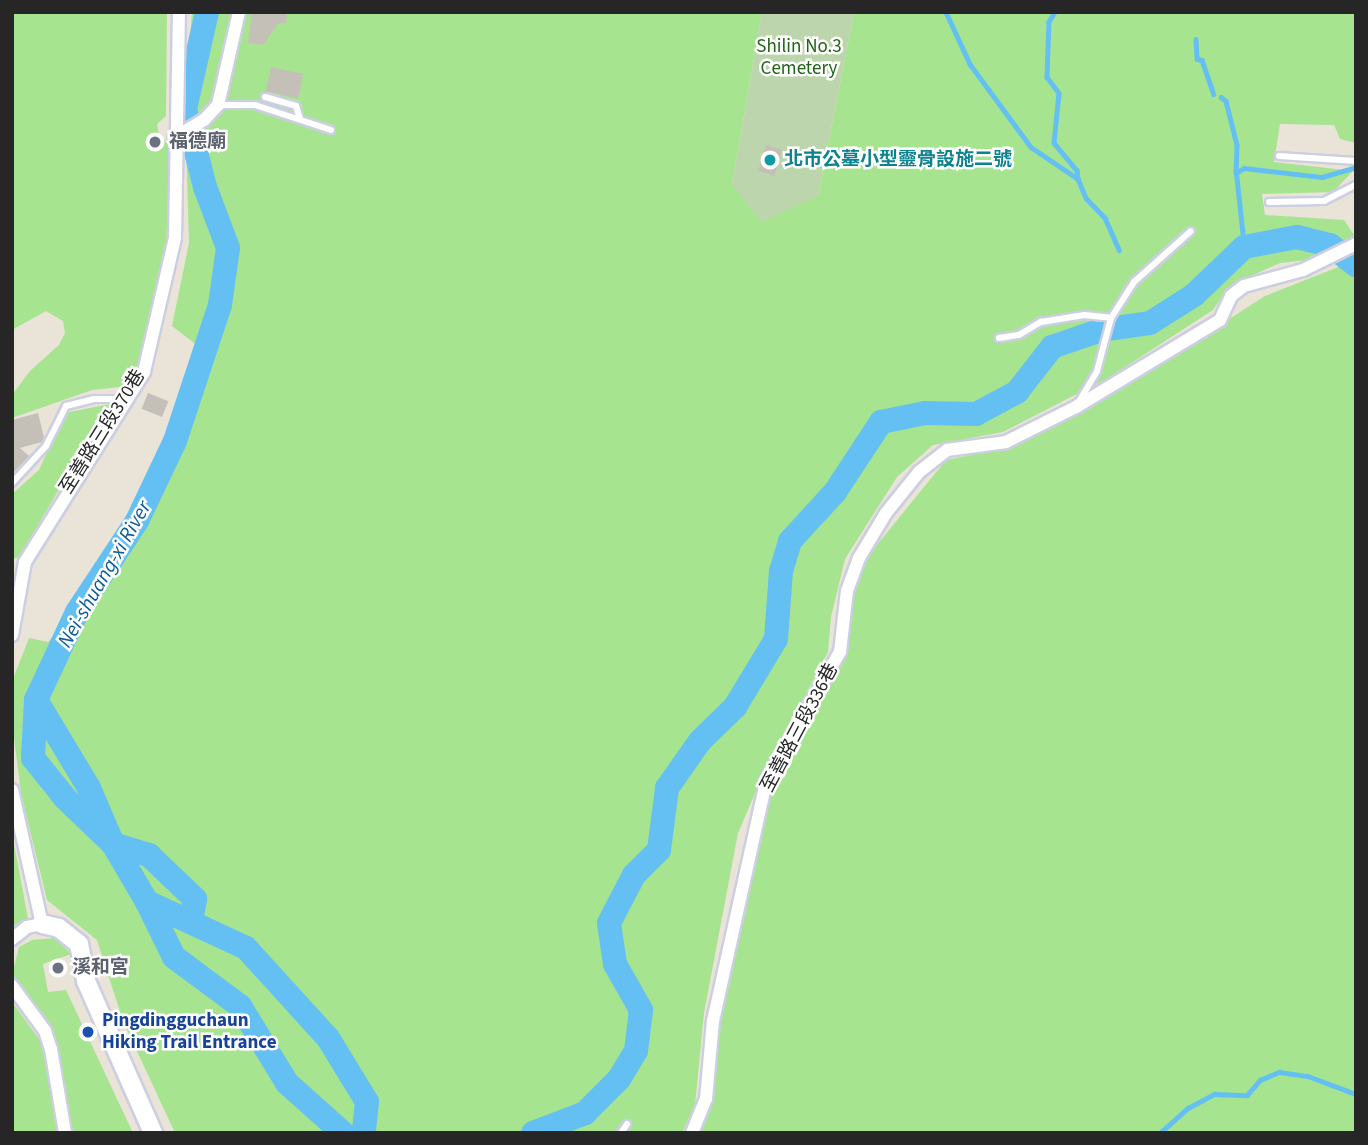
<!DOCTYPE html>
<html>
<head>
<meta charset="utf-8">
<style>
  body { margin:0 }
  #map { position:relative; width:1368px; height:1145px; overflow:hidden; background:#eae3d7; font-family:"Source Sans 3","Noto Sans TC",sans-serif }
  div>[style] { position:absolute }
  .green>* { inset:0; background:#a6e490 }
  .cemetery>* { inset:0; background:#bdd5ad }
  .stream>* { height:4.5px; margin:-2.25px; padding:0 2.25px; transform-origin:2.25px; border-radius:2.25px; background:#64c0f2 }
  .river>* { height:24px; margin:-12px; padding:0 12px; transform-origin:12px; border-radius:12px; background:#64c0f2 }
  .building>* { inset:0; background:#c5c0b7; transform-origin:0 0 }
  .roads { filter:drop-shadow(2px 0 #cccee1) drop-shadow(-2px 0 #cccee1) drop-shadow(0 2px #cccee1) drop-shadow(0 -2px #cccee1) }
  .lane>* { height:6px; margin:-3px; padding:0 3px; transform-origin:3px; border-radius:3px; background:#fff }
  .street>* { height:12px; margin:-6px; padding:0 6px; transform-origin:6px; border-radius:6px; background:#fff }
  .secondary>* { height:18px; margin:-9px; padding:0 9px; transform-origin:9px; border-radius:9px; background:#fff }
  .dots>* { width:19px; height:19px; translate:-50% -50%; box-sizing:border-box; border:4px solid #fff; border-radius:50% }
  span { translate:-50% -50%; white-space:nowrap; text-align:center; line-height:1.15; -webkit-text-stroke:5px #fff; paint-order:stroke }
  .park-label { font-size:19px; color:#206416 }
  .worship-label { font-size:19px; color:#5b616d; font-weight:700 }
  .left { translate:0 -50%; text-align:left }
  .culture-label { font-size:19px; color:#0d838f; font-weight:700 }
  .street-label { font-size:19px; color:#262626 }
  .transit-label { font-size:19px; color:#164399; font-weight:700 }
  .water-label { font-size:21px; color:#085b98; font-style:italic }
  .frame { position:absolute; inset:0; border:14px solid #262626; pointer-events:none }
</style>
</head>
<body>
<div id="map">
  <div class="green">
    <div style="clip-path:polygon(12px 12px,167px 12px,166px 116px,157px 124px,159px 135px,169px 144px,170px 155px,166px 248px,138px 377px,128px 386px,92px 390px,12px 418px,12px 395px,30px 371px,59px 345px,65px 333px,63px 321px,46px 311px,12px 330px)"></div>
    <div style="clip-path:polygon(192px 12px,762px 12px,732px 185px,818px 196px,854px 12px,1356px 12px,1356px 143px,1340px 139px,1334px 125px,1280px 124px,1274px 162px,1353px 171px,1333px 192px,1262px 194px,1265px 215px,1344px 220px,1354px 235px,1347px 243px,1317px 259px,1280px 263px,1253px 275px,1226px 291px,1213px 310px,1108px 378px,1003px 432px,933px 445px,897px 477px,845px 559px,831px 617px,828px 652px,762px 777px,738px 833px,704px 1013px,695px 1105px,682px 1133px,374px 1133px,377px 1105px,372px 1101px,365px 1105px,350px 1133px,175px 1133px,123px 1021px,97px 940px,47px 900px,21px 793px,12px 723px,13px 679px,29px 638px,48px 642px,94px 587px,200px 373px,198px 346px,172px 326px,189px 243px,185px 106px)"></div>
    <div style="clip-path:polygon(1356px 260px,1356px 1133px,699px 1133px,708px 1115px,718px 1022px,772px 784px,846px 656px,852px 594px,863px 562px,946px 460px,1007px 448px,1114px 393px,1265px 296px)"></div>
    <div style="clip-path:polygon(120px 402px,74px 464px,19px 557px,12px 559px,12px 494px,39px 470px,65px 413px)"></div>
    <div style="clip-path:polygon(12px 833px,28px 919px,12px 926px)"></div>
    <div style="clip-path:polygon(55px 938px,71px 954px,43px 964px,48px 992px,66px 990px,133px 1133px,72px 1133px,56px 1039px,49px 1023px,12px 975px,19px 947px,32px 940px)"></div>
    <div style="clip-path:polygon(12px 1002px,47px 1050px,60px 1133px,12px 1133px)"></div>
  </div>
  <div class="cemetery">
    <div style="clip-path:polygon(762px 12px,854px 12px,818px 196px,762px 222px,732px 185px)"></div>
  </div>
  <div class="stream">
    <div style="left:946px;top:12px;width:57px;rotate:65.2deg"></div>
    <div style="left:970px;top:64px;width:103px;rotate:53.7deg"></div>
    <div style="left:1031px;top:147px;width:57px;rotate:34.2deg"></div>
    <div style="left:1078px;top:179px;width:21px;rotate:67deg"></div>
    <div style="left:1086px;top:198px;width:28px;rotate:46deg"></div>
    <div style="left:1105px;top:218px;width:35px;rotate:66deg"></div>
    <div style="left:1055px;top:12px;width:12px;rotate:121deg"></div>
    <div style="left:1049px;top:22px;width:55px;rotate:92.1deg"></div>
    <div style="left:1047px;top:77px;width:20px;rotate:53deg"></div>
    <div style="left:1059px;top:93px;width:50px;rotate:95.7deg"></div>
    <div style="left:1054px;top:143px;width:35px;rotate:50deg"></div>
    <div style="left:1077px;top:170px;width:9px;rotate:84deg"></div>
    <div style="left:1196px;top:39px;width:20px;rotate:87deg"></div>
    <div style="left:1197px;top:59px;width:5px;rotate:11deg"></div>
    <div style="left:1202px;top:60px;width:36px;rotate:71deg"></div>
    <div style="left:1221px;top:97px;width:6px;rotate:39deg"></div>
    <div style="left:1226px;top:101px;width:45px;rotate:76deg"></div>
    <div style="left:1237px;top:145px;width:28px;rotate:92deg"></div>
    <div style="left:1244px;top:247px;width:74px;rotate:-96.2deg"></div>
    <div style="left:1236px;top:173px;width:9px;rotate:-32deg"></div>
    <div style="left:1244px;top:168px;width:79px;rotate:6.6deg"></div>
    <div style="left:1322px;top:177px;width:35px;rotate:-16deg"></div>
    <div style="left:1101px;top:330px;width:7px;rotate:-82deg"></div>
    <div style="left:1160px;top:1133px;width:38px;rotate:-42deg"></div>
    <div style="left:1188px;top:1108px;width:30px;rotate:-28deg"></div>
    <div style="left:1214px;top:1094px;width:33px;rotate:2deg"></div>
    <div style="left:1247px;top:1095px;width:20px;rotate:-49deg"></div>
    <div style="left:1260px;top:1080px;width:21px;rotate:-23deg"></div>
    <div style="left:1279px;top:1072px;width:29px;rotate:8deg"></div>
    <div style="left:1308px;top:1076px;width:51px;rotate:20.6deg"></div>
  </div>
  <div class="river">
    <div style="left:207px;top:12px;width:99px;rotate:102.8deg"></div>
    <div style="left:185px;top:109px;width:81px;rotate:75.6deg"></div>
    <div style="left:205px;top:187px;width:65px;rotate:69.3deg"></div>
    <div style="left:228px;top:248px;width:58px;rotate:98deg"></div>
    <div style="left:220px;top:305px;width:143px;rotate:108.3deg"></div>
    <div style="left:175px;top:441px;width:89px;rotate:115.4deg"></div>
    <div style="left:137px;top:521px;width:109px;rotate:123.4deg"></div>
    <div style="left:77px;top:612px;width:97px;rotate:115deg"></div>
    <div style="left:36px;top:700px;width:58px;rotate:93deg"></div>
    <div style="left:33px;top:758px;width:51px;rotate:51.3deg"></div>
    <div style="left:65px;top:798px;width:66px;rotate:43.8deg"></div>
    <div style="left:113px;top:844px;width:67px;rotate:59.6deg"></div>
    <div style="left:147px;top:902px;width:109px;rotate:24.9deg"></div>
    <div style="left:246px;top:948px;width:122px;rotate:47.7deg"></div>
    <div style="left:328px;top:1038px;width:75px;rotate:58.6deg"></div>
    <div style="left:367px;top:1102px;width:31px;rotate:96deg"></div>
    <div style="left:36px;top:700px;width:103px;rotate:58.9deg"></div>
    <div style="left:89px;top:788px;width:61px;rotate:66.8deg"></div>
    <div style="left:113px;top:844px;width:38px;rotate:17deg"></div>
    <div style="left:149px;top:855px;width:64px;rotate:43.7deg"></div>
    <div style="left:195px;top:899px;width:22px;rotate:100deg"></div>
    <div style="left:147px;top:902px;width:61px;rotate:63.9deg"></div>
    <div style="left:174px;top:957px;width:82px;rotate:36.6deg"></div>
    <div style="left:240px;top:1006px;width:90px;rotate:58.6deg"></div>
    <div style="left:287px;top:1083px;width:75px;rotate:41.8deg"></div>
    <div style="left:533px;top:1133px;width:56px;rotate:-21deg"></div>
    <div style="left:585px;top:1113px;width:48px;rotate:-45deg"></div>
    <div style="left:619px;top:1079px;width:33px;rotate:-59deg"></div>
    <div style="left:636px;top:1051px;width:41px;rotate:-83deg"></div>
    <div style="left:641px;top:1010px;width:53px;rotate:-119.5deg"></div>
    <div style="left:615px;top:964px;width:41px;rotate:-98.3deg"></div>
    <div style="left:609px;top:923px;width:54px;rotate:-62.5deg"></div>
    <div style="left:634px;top:875px;width:35px;rotate:-45deg"></div>
    <div style="left:659px;top:850px;width:63px;rotate:-82.6deg"></div>
    <div style="left:667px;top:788px;width:57px;rotate:-54.9deg"></div>
    <div style="left:700px;top:741px;width:49px;rotate:-44.2deg"></div>
    <div style="left:735px;top:707px;width:79px;rotate:-58.9deg"></div>
    <div style="left:776px;top:639px;width:68px;rotate:-85.8deg"></div>
    <div style="left:781px;top:571px;width:31px;rotate:-73deg"></div>
    <div style="left:790px;top:541px;width:67px;rotate:-47.4deg"></div>
    <div style="left:835px;top:492px;width:84px;rotate:-56.7deg"></div>
    <div style="left:881px;top:422px;width:45px;rotate:-11.6deg"></div>
    <div style="left:925px;top:413px;width:51px;rotate:1.1deg"></div>
    <div style="left:976px;top:414px;width:47px;rotate:-28.2deg"></div>
    <div style="left:1017px;top:392px;width:57px;rotate:-52.1deg"></div>
    <div style="left:1052px;top:347px;width:52px;rotate:-19.1deg"></div>
    <div style="left:1101px;top:330px;width:49px;rotate:-8.1deg"></div>
    <div style="left:1150px;top:323px;width:52px;rotate:-32.5deg"></div>
    <div style="left:1194px;top:295px;width:69px;rotate:-43.8deg"></div>
    <div style="left:1244px;top:247px;width:54px;rotate:-10.7deg"></div>
    <div style="left:1297px;top:237px;width:34px;rotate:14deg"></div>
    <div style="left:1330px;top:245px;width:33px;rotate:38deg"></div>
  </div>
  <div class="building">
    <div style="clip-path:polygon(252px 12px,287px 12px,286px 23px,279px 23px,263px 45px,248px 43px)"></div>
    <div style="left:271px;top:67px;width:33px;height:25px;rotate:12deg"></div>
    <div style="left:766px;top:145px;width:17px;height:27px;rotate:17deg"></div>
    <div style="left:148px;top:393px;width:22px;height:17px;rotate:22deg"></div>
    <div style="clip-path:polygon(38px 413px,44px 437px,42px 442px,20px 448px,29px 456px,12px 474px,12px 420px)"></div>
  </div>
  <div class="roads">
    <div class="lane">
      <div style="left:265px;top:97px;width:32px;rotate:16deg"></div>
      <div style="left:296px;top:106px;width:14px;rotate:73deg"></div>
      <div style="left:218px;top:105px;width:37px"></div>
      <div style="left:255px;top:105px;width:80px;rotate:18.2deg"></div>
      <div style="left:1279px;top:156px;width:77px;rotate:3.7deg"></div>
      <div style="left:1269px;top:202px;width:55px;rotate:-1deg"></div>
      <div style="left:1324px;top:201px;width:36px;rotate:-27deg"></div>
      <div style="left:999px;top:338px;width:20px;rotate:-9deg"></div>
      <div style="left:1019px;top:335px;width:26px;rotate:-31deg"></div>
      <div style="left:1041px;top:322px;width:44px;rotate:-9.2deg"></div>
      <div style="left:1084px;top:315px;width:27px;rotate:6deg"></div>
      <div style="left:1078px;top:403px;width:37px;rotate:-59deg"></div>
      <div style="left:1097px;top:371px;width:55px;rotate:-75.2deg"></div>
      <div style="left:1111px;top:318px;width:43px;rotate:-57.4deg"></div>
      <div style="left:1134px;top:282px;width:76px;rotate:-41.8deg"></div>
      <div style="left:12px;top:483px;width:50px;rotate:-47.4deg"></div>
      <div style="left:46px;top:446px;width:45px;rotate:-63.4deg"></div>
      <div style="left:66px;top:406px;width:29px;rotate:-14deg"></div>
      <div style="left:94px;top:399px;width:33px"></div>
      <div style="left:621px;top:1133px;width:11px;rotate:-56deg"></div>
    </div>
    <div class="street">
      <div style="left:174px;top:138px;width:35px;rotate:-31deg"></div>
      <div style="left:204px;top:120px;width:21px;rotate:-47deg"></div>
      <div style="left:218px;top:105px;width:95px;rotate:-77.3deg"></div>
      <div style="left:12px;top:635px;width:74px;rotate:-79.9deg"></div>
      <div style="left:25px;top:562px;width:224px;rotate:-57.9deg"></div>
      <div style="left:144px;top:372px;width:138px;rotate:-77deg"></div>
      <div style="left:175px;top:238px;width:226px;rotate:-89deg"></div>
      <div style="left:12px;top:790px;width:137px;rotate:77.4deg"></div>
      <div style="left:42px;top:924px;width:15px;rotate:169deg"></div>
      <div style="left:27px;top:927px;width:19px;rotate:141deg"></div>
      <div style="left:12px;top:986px;width:56px;rotate:53.7deg"></div>
      <div style="left:45px;top:1031px;width:19px;rotate:72deg"></div>
      <div style="left:51px;top:1049px;width:85px;rotate:80.5deg"></div>
      <div style="left:692px;top:1133px;width:37px;rotate:-68deg"></div>
      <div style="left:706px;top:1099px;width:78px;rotate:-84.9deg"></div>
      <div style="left:713px;top:1021px;width:245px;rotate:-77.5deg"></div>
      <div style="left:766px;top:782px;width:150px;rotate:-60.4deg"></div>
      <div style="left:840px;top:652px;width:61px;rotate:-83.5deg"></div>
      <div style="left:847px;top:591px;width:35px;rotate:-70deg"></div>
      <div style="left:859px;top:558px;width:52px;rotate:-59deg"></div>
      <div style="left:886px;top:513px;width:53px;rotate:-51.2deg"></div>
      <div style="left:919px;top:472px;width:36px;rotate:-38deg"></div>
      <div style="left:947px;top:450px;width:60px;rotate:-7.7deg"></div>
      <div style="left:1006px;top:442px;width:78px;rotate:-26.6deg"></div>
      <div style="left:1076px;top:407px;width:168px;rotate:-31.1deg"></div>
      <div style="left:1220px;top:320px;width:26px;rotate:-65deg"></div>
      <div style="left:1231px;top:296px;width:16px;rotate:-38deg"></div>
      <div style="left:1244px;top:286px;width:61px;rotate:-15.2deg"></div>
      <div style="left:1303px;top:270px;width:59px;rotate:-26.1deg"></div>
    </div>
    <div class="secondary">
      <div style="left:42px;top:924px;width:17px;rotate:13deg"></div>
      <div style="left:59px;top:928px;width:26px;rotate:39deg"></div>
      <div style="left:79px;top:944px;width:38px;rotate:79deg"></div>
      <div style="left:86px;top:981px;width:166px;rotate:66.2deg"></div>
    </div>
  </div>
  <div class="dots">
    <div style="left:155px;top:142px;background:#6b7280"></div>
    <div style="left:770px;top:160px;background:#0f9aa8"></div>
    <div style="left:58px;top:968px;background:#6b7280"></div>
    <div style="left:88px;top:1032px;background:#1a4fb4"></div>
  </div>
  <div class="park-label">
    <span style="left:799px;top:58px">Shilin No.3<br>Cemetery</span>
  </div>
  <div class="worship-label">
    <span class="left" style="left:169px;top:142px">福德廟</span>
    <span class="left" style="left:72px;top:968px">溪和宮</span>
  </div>
  <div class="culture-label">
    <span class="left" style="left:784px;top:160px">北市公墓小型靈骨設施二號</span>
  </div>
  <div class="street-label">
    <span style="left:103px;top:432px;rotate:-58deg">至善路三段370巷</span>
    <span style="left:800px;top:728px;rotate:-62deg">至善路三段336巷</span>
  </div>
  <div class="transit-label">
    <span class="left" style="left:102px;top:1032px">Pingdingguchaun<br>Hiking Trail Entrance</span>
  </div>
  <div class="water-label">
    <span style="left:104px;top:574px;rotate:-60deg">Nei-shuang-xi River</span>
  </div>
  <div class="frame"></div>
</div>
</body>
</html>
